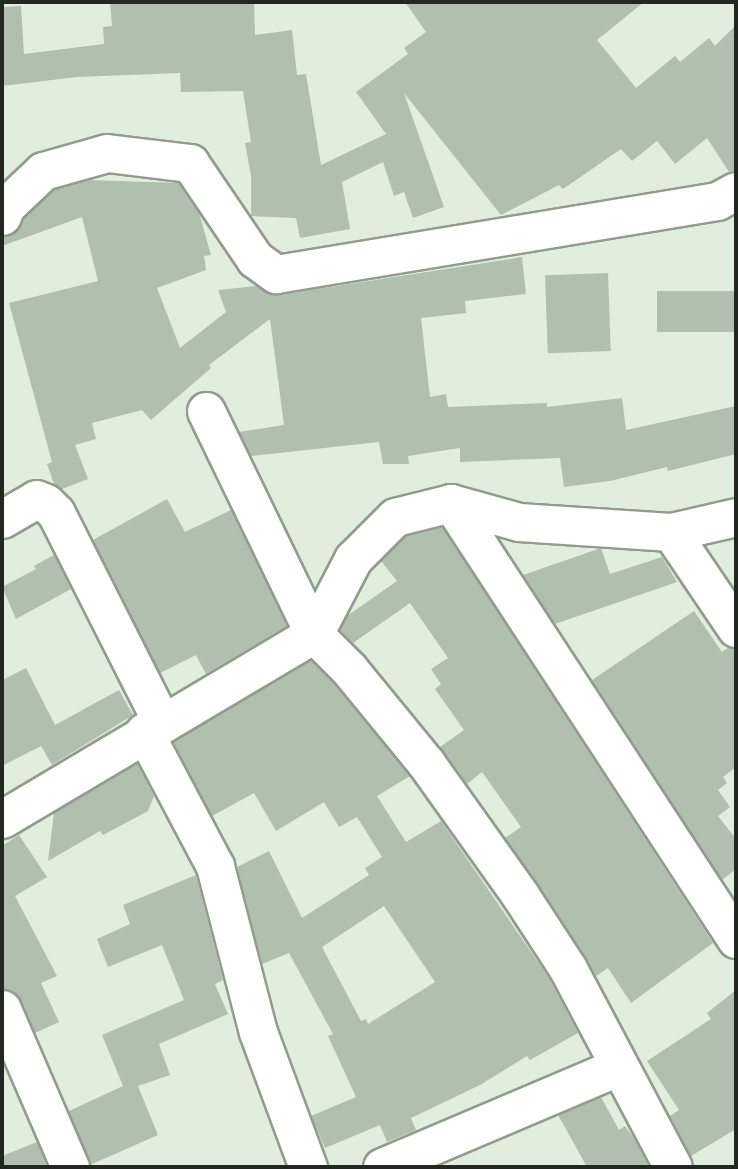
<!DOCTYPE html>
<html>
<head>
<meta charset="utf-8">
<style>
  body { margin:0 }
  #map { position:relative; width:738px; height:1169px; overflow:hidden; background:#e1eedd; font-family:Helvetica,sans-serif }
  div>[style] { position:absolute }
  .building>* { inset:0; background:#b1bfae; transform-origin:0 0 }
  .roads { filter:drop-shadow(2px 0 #909d8d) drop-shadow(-2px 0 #909d8d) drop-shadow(0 2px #909d8d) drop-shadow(0 -2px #909d8d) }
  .street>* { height:37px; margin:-18.5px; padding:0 18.5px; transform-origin:18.5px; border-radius:18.5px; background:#fff }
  span { translate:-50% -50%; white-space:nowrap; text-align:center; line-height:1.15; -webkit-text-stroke:7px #eefcea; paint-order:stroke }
  .frame { position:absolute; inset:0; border:4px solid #222721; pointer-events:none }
</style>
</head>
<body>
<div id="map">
  <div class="building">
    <div style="clip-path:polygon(110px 2px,254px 2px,255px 35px,292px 30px,297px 75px,306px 74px,321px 165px,386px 134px,356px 92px,408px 54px,404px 48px,426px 32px,405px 2px,644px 2px,597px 40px,636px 88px,675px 56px,680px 62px,709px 38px,715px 46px,736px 25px,736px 170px,729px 172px,707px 138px,675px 164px,657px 141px,632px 161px,621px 149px,563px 189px,559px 185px,501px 215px,404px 93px,444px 207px,413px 218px,404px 192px,394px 196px,383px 162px,342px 182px,350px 229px,300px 238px,296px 218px,251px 216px,251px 176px,245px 143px,251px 142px,243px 91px,181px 92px,180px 73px,77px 77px,2px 86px,2px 7px,21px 6px,24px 54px,104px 44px,103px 27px,112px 26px)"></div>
    <div style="clip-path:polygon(88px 180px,178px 183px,199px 213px,211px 255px,204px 256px,206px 270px,157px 288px,180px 348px,226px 312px,218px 290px,257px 286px,279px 295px,522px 257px,526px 294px,465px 301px,466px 313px,421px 318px,430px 397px,446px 394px,448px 407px,547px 403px,547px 407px,622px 398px,626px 430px,736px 406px,736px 454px,668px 471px,667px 467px,610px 481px,564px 487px,560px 458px,460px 462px,460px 448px,408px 456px,409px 464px,383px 464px,379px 442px,251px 456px,239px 432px,284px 425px,270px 319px,209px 365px,211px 368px,151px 420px,142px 410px,92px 423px,96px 439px,75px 445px,88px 479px,62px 489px,54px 484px,47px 464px,52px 462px,9px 303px,98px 281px,82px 217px,2px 246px,2px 236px,15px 232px,24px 218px,54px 190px)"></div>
    <div style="left:608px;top:273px;width:78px;height:63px;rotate:88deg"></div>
    <div style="left:736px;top:291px;width:41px;height:79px;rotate:90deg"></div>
    <div style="clip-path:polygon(167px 499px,185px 532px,231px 510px,287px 626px,206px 674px,196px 655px,160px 673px,93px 540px)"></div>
    <div style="clip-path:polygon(442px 527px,713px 943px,631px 1003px,608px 968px,596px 976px,505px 838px,521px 827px,482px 772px,467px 784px,440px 747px,464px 730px,435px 689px,441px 684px,431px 669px,448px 658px,410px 603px,353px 643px,340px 630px,347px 616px,397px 581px,381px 561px,406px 536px)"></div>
    <div style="clip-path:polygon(601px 548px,610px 574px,662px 557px,677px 582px,555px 624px,523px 575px)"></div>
    <div style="clip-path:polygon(54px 555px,71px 589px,16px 619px,2px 587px,36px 569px,34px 566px)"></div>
    <div style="clip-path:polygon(694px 611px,722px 652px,729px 647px,736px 649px,736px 767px,723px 777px,727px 783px,718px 790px,730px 807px,718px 816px,736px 839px,736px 869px,722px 880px,592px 680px)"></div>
    <div style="clip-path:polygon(evenodd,311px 660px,333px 683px,410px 776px,377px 796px,406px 842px,441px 821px,549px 978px,578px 1033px,530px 1060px,527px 1056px,480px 1085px,411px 1118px,416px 1130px,387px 1142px,380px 1125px,325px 1148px,311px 1116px,356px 1097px,328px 1036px,333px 1034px,289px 953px,262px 964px,237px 867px,269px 851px,302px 918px,369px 875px,365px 868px,382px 857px,357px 817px,339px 827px,324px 802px,276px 831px,254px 793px,212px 816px,173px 742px,311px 660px,384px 906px,435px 982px,368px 1024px,366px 1019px,361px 1021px,322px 947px,384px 906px)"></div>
    <div style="clip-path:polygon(26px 668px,55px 725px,119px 690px,133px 715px,52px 765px,41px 746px,2px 766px,2px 680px)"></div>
    <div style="clip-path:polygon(137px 763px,154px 796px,148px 811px,103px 835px,100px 831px,48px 861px,54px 813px)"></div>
    <div style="clip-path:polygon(19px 835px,47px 877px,15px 896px,57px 976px,41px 983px,59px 1022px,35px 1033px,21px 1000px,14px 992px,2px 988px,2px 846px)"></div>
    <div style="clip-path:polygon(196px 875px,223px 980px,215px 984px,228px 1014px,159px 1044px,170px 1075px,138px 1086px,158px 1135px,90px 1165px,69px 1111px,123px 1086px,102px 1035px,184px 1000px,162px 945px,108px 967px,97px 939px,130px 924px,123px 905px)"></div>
    <div style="clip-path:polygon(736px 990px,736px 1129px,691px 1156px,670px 1116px,679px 1110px,647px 1061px,711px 1019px,707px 1013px)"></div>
    <div style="clip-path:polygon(601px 1097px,619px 1130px,625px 1126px,634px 1138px,649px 1167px,587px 1167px,558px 1115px)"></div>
    <div style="clip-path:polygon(37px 1142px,47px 1167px,2px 1167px,2px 1156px)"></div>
  </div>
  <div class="roads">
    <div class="street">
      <div style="left:2px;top:216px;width:11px;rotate:-68deg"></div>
      <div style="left:6px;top:206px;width:51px;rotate:-43.4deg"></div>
      <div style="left:43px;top:171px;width:66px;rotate:-15.7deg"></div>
      <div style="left:107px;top:153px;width:84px;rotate:6.9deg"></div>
      <div style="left:190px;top:163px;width:116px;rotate:55.9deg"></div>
      <div style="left:255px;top:259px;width:26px;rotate:36deg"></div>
      <div style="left:276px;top:274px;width:447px;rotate:-9.4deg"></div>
      <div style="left:717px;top:201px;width:21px;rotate:-28deg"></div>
      <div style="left:206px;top:411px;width:248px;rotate:64.2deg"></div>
      <div style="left:314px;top:634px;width:49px;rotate:45deg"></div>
      <div style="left:349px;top:669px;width:122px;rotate:50.7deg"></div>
      <div style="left:426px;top:763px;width:162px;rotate:54.5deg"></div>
      <div style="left:520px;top:895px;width:86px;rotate:56.9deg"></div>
      <div style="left:567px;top:967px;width:226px;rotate:62.1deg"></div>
      <div style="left:451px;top:503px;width:521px;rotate:56.83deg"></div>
      <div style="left:2px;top:519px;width:39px;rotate:-30deg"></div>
      <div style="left:36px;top:499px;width:11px;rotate:22deg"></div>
      <div style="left:46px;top:503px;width:14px;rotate:45deg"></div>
      <div style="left:56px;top:513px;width:235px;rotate:63.2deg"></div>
      <div style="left:671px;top:532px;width:116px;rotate:55.9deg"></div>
      <div style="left:144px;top:732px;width:152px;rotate:62.1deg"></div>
      <div style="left:215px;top:866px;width:171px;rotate:75.5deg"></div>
      <div style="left:258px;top:1032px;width:144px;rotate:69.7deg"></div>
      <div style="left:2px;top:819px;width:363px;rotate:-30.7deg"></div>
      <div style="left:314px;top:634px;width:85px;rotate:-62.5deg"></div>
      <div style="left:353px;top:559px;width:59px;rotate:-45deg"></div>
      <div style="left:395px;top:517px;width:58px;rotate:-14deg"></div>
      <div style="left:451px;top:503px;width:71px;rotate:15.6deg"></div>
      <div style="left:519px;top:522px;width:152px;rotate:3.8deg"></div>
      <div style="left:671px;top:532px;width:67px;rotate:-13deg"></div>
      <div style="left:2px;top:1009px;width:172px;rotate:66.7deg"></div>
      <div style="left:382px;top:1167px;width:256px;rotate:-23deg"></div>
    </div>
  </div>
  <div class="frame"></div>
</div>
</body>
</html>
